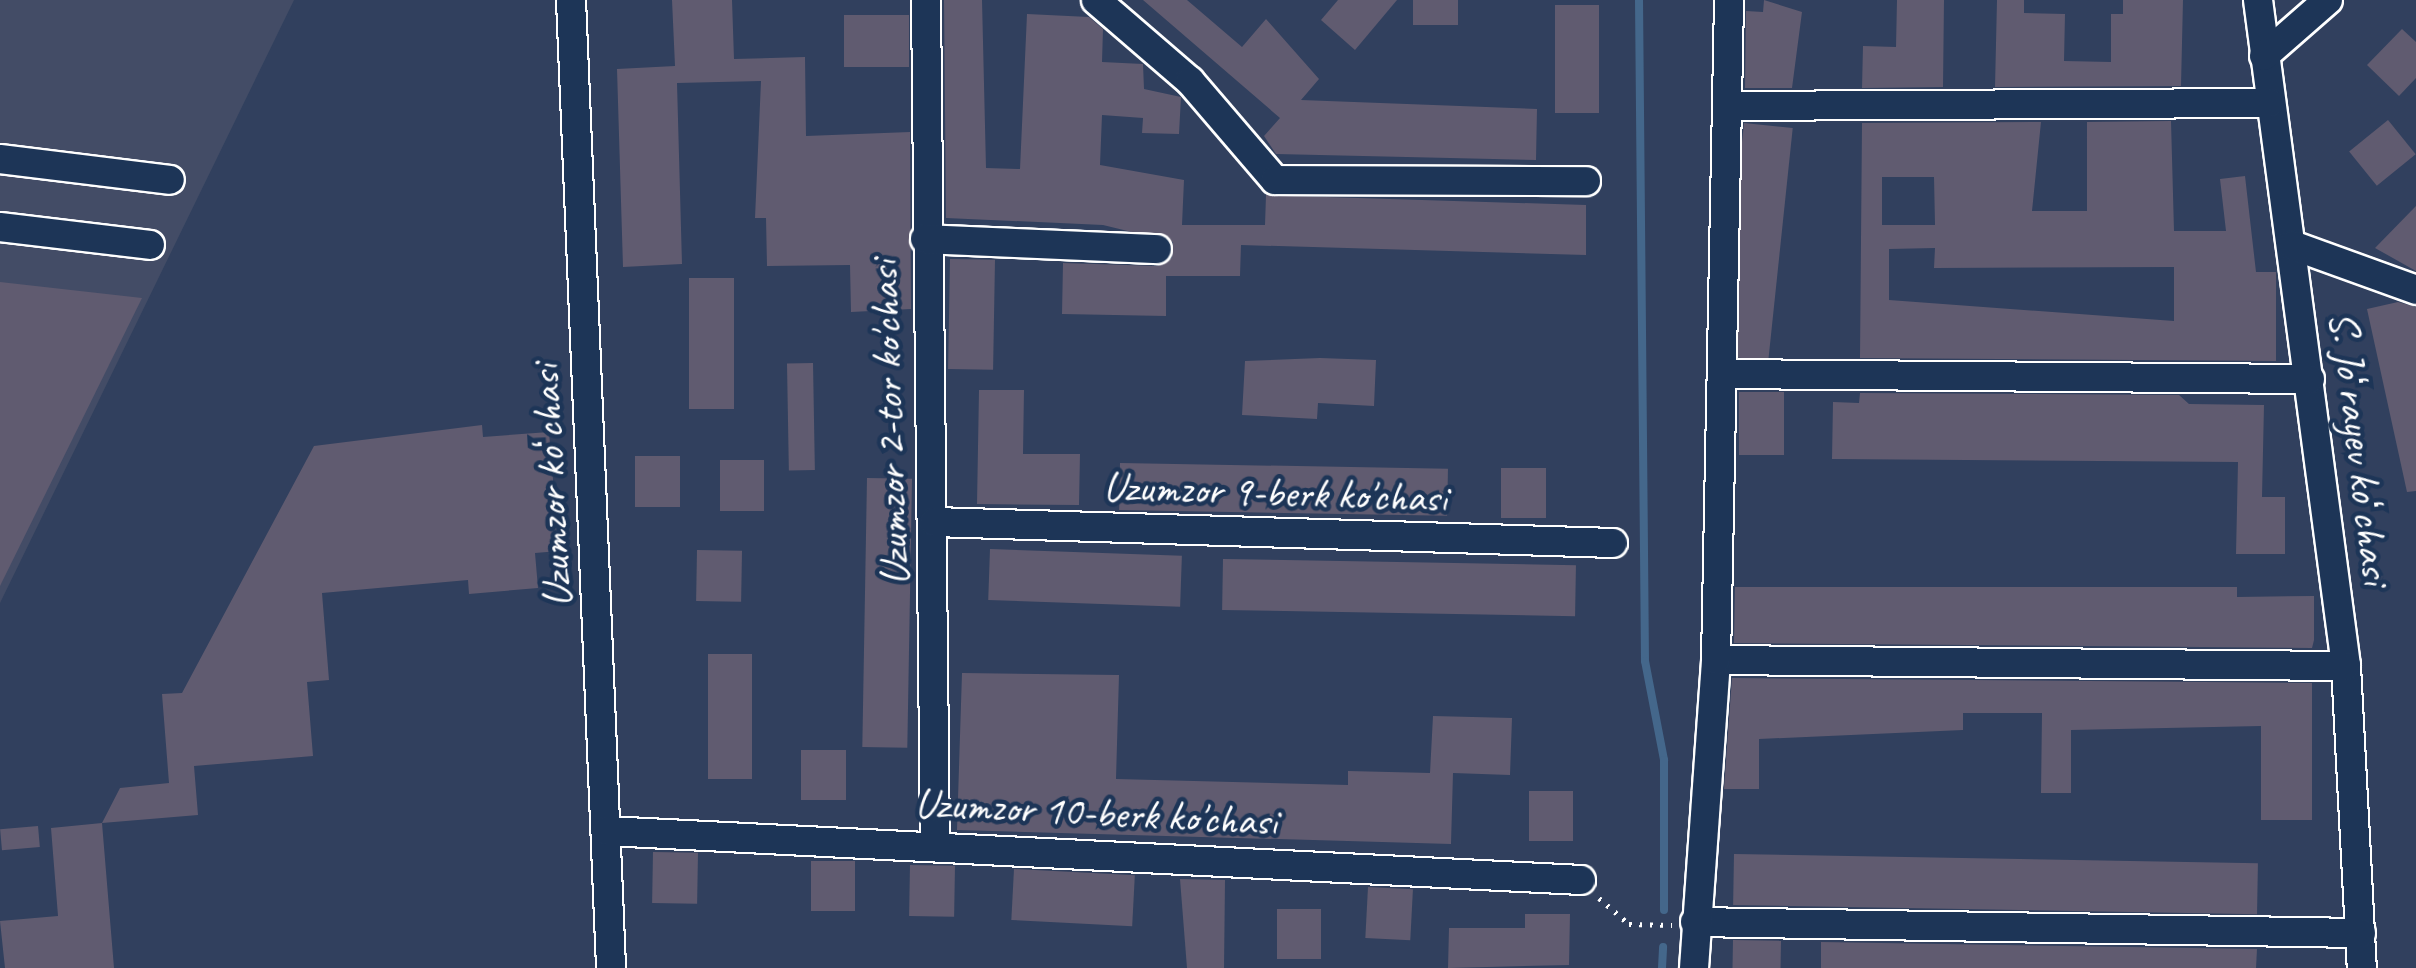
<!DOCTYPE html>
<html>
<head>
<meta charset="utf-8">
<style>
  body { margin:0 }
  #map { position:relative; width:2416px; height:968px; overflow:hidden; background:#31405e; font-family:Caveat,sans-serif }
  div>[style] { position:absolute }
  .built>* { inset:0; background:#434c66 }
  .stream>* { height:8px; margin:-4px; padding:0 4px; transform-origin:4px; border-radius:4px; background:#44678b }
  .building>* { inset:0; background:#605b70; transform-origin:0 0 }
  .path>* { height:5px; margin-top:-2.5px; transform-origin:0; background:repeating-linear-gradient(90deg,#fff 0 2.5px,transparent 0 10.5px) }
  .roads { filter:drop-shadow(2px 0 #fff) drop-shadow(-2px 0 #fff) drop-shadow(0 2px #fff) drop-shadow(0 -2px #fff) }
  .minor>* { height:28px; margin:-14px; padding:0 14px; transform-origin:14px; border-radius:14px; background:#1d3557 }
  span { translate:-50% -50%; white-space:nowrap; text-align:center; line-height:1.15; -webkit-text-stroke:9px #1d3557; paint-order:stroke }
  .street-label { font-size:42px; color:#fff }
</style>
</head>
<body>
<div id="map">
  <div class="built">
    <div style="clip-path:polygon(0 0,294px 0,0 603px)"></div>
  </div>
  <div class="stream">
    <div style="left:1639px;top:0;width:661px;rotate:89.48deg"></div>
    <div style="left:1645px;top:661px;width:101px;rotate:79.1deg"></div>
    <div style="left:1664px;top:760px;width:150px;rotate:90deg"></div>
    <div style="left:1662px;top:968px;width:21px;rotate:-87deg"></div>
  </div>
  <div class="building">
    <div style="clip-path:polygon(672px 0,732px 0,734px 59px,805px 57px,806px 136px,910px 132px,911px 309px,851px 312px,850px 265px,767px 266px,766px 218px,755px 218px,761px 81px,677px 83px,682px 264px,623px 267px,617px 69px,675px 66px)"></div>
    <div style="clip-path:polygon(944px 0,982px 0,986px 168px,1020px 169px,1027px 14px,1089px 17px,1103px 29px,1102px 62px,1143px 64px,1144px 89px,1181px 97px,1179px 134px,1142px 133px,1143px 118px,1102px 115px,1100px 165px,1184px 180px,1182px 225px,1265px 225px,1266px 195px,1586px 205px,1586px 255px,1241px 245px,1240px 276px,1166px 276px,1166px 316px,1062px 314px,1063px 263px,1157px 266px,1172px 258px,1173px 242px,1103px 225px,946px 218px)"></div>
    <div style="clip-path:polygon(1143px 0,1187px 0,1242px 47px,1266px 19px,1319px 79px,1301px 100px,1537px 109px,1536px 160px,1276px 154px,1264px 136px,1280px 118px)"></div>
    <div style="clip-path:polygon(1338px 0,1397px 0,1355px 50px,1321px 20px)"></div>
    <div style="left:1413px;top:0;width:45px;height:25px"></div>
    <div style="clip-path:polygon(1764px 0,1802px 12px,1792px 88px,1745px 88px,1746px 11px,1763px 12px)"></div>
    <div style="clip-path:polygon(1897px 0,1944px 0,1943px 87px,1862px 88px,1863px 46px,1896px 47px)"></div>
    <div style="clip-path:polygon(1997px 0,2024px 0,2024px 13px,2065px 14px,2064px 61px,2111px 62px,2111px 14px,2123px 14px,2123px 0,2183px 0,2181px 86px,1995px 87px)"></div>
    <div style="left:1555px;top:5px;width:44px;height:108px"></div>
    <div style="left:909px;top:15px;width:52px;height:65px;rotate:90deg"></div>
    <div style="clip-path:polygon(2402px 29px,2416px 42px,2416px 78px,2399px 96px,2367px 65px)"></div>
    <div style="left:2388px;top:120px;width:44px;height:50px;rotate:51deg"></div>
    <div style="clip-path:polygon(evenodd,2171px 121px,2174px 231px,2226px 231px,2220px 179px,2245px 176px,2256px 272px,2276px 272px,2276px 361px,1860px 358px,1862px 123px,2041px 122px,2032px 211px,2087px 211px,2087px 122px,2171px 121px,1882px 177px,1934px 177px,1935px 225px,1882px 225px,1882px 177px,2171px 121px,1935px 248px,1934px 268px,2174px 267px,2174px 321px,1889px 300px,1889px 249px,1935px 248px)"></div>
    <div style="left:1744px;top:123px;width:49px;height:234px;rotate:6deg"></div>
    <div style="clip-path:polygon(2416px 206px,2416px 271px,2375px 248px)"></div>
    <div style="left:950px;top:259px;width:45px;height:110px;rotate:1deg"></div>
    <div style="left:689px;top:278px;width:45px;height:131px"></div>
    <div style="clip-path:polygon(0 282px,142px 298px,0 586px)"></div>
    <div style="clip-path:polygon(2398px 302px,2416px 307px,2416px 491px,2407px 492px,2367px 309px)"></div>
    <div style="clip-path:polygon(1320px 358px,1376px 360px,1374px 406px,1318px 403px,1317px 419px,1242px 415px,1245px 361px)"></div>
    <div style="left:813px;top:363px;width:107px;height:26px;rotate:89deg"></div>
    <div style="clip-path:polygon(979px 390px,1024px 390px,1023px 454px,1080px 454px,1079px 505px,977px 504px)"></div>
    <div style="left:1739px;top:392px;width:45px;height:63px"></div>
    <div style="clip-path:polygon(1860px 393px,2179px 395px,2189px 404px,2264px 405px,2262px 497px,2285px 497px,2285px 554px,2236px 554px,2238px 462px,1832px 459px,1833px 402px,1859px 403px)"></div>
    <div style="clip-path:polygon(482px 425px,483px 437px,549px 432px,559px 551px,535px 553px,538px 588px,469px 594px,468px 580px,322px 593px,329px 680px,307px 682px,313px 756px,194px 766px,198px 815px,102px 823px,120px 788px,169px 783px,162px 694px,182px 693px,314px 446px)"></div>
    <div style="left:635px;top:456px;width:45px;height:51px"></div>
    <div style="left:720px;top:460px;width:44px;height:51px"></div>
    <div style="left:1120px;top:463px;width:328px;height:47px;rotate:1deg"></div>
    <div style="left:1501px;top:468px;width:45px;height:50px"></div>
    <div style="left:867px;top:478px;width:45px;height:269px;rotate:1deg"></div>
    <div style="left:990px;top:549px;width:192px;height:51px;rotate:2deg"></div>
    <div style="left:697px;top:550px;width:45px;height:51px;rotate:1deg"></div>
    <div style="left:1223px;top:559px;width:353px;height:51px;rotate:1deg"></div>
    <div style="clip-path:polygon(1735px 587px,2237px 587px,2237px 597px,2314px 596px,2314px 640px,2312px 648px,1734px 643px)"></div>
    <div style="left:708px;top:654px;width:44px;height:125px"></div>
    <div style="clip-path:polygon(962px 673px,1119px 675px,1116px 779px,1348px 785px,1348px 771px,1430px 773px,1433px 716px,1512px 718px,1510px 775px,1453px 773px,1451px 844px,957px 830px)"></div>
    <div style="clip-path:polygon(1732px 678px,2312px 683px,2312px 820px,2261px 820px,2261px 726px,2071px 730px,2071px 793px,2041px 793px,2042px 713px,1963px 713px,1963px 730px,1759px 739px,1759px 789px,1724px 789px)"></div>
    <div style="left:801px;top:750px;width:45px;height:50px"></div>
    <div style="left:1529px;top:791px;width:44px;height:50px"></div>
    <div style="clip-path:polygon(102px 823px,114px 968px,5px 968px,0 921px,58px 916px,51px 828px)"></div>
    <div style="left:38px;top:826px;width:21px;height:38px;rotate:85deg"></div>
    <div style="left:653px;top:852px;width:45px;height:51px;rotate:1deg"></div>
    <div style="left:1734px;top:854px;width:524px;height:51px;rotate:1deg"></div>
    <div style="left:811px;top:861px;width:44px;height:50px"></div>
    <div style="left:910px;top:865px;width:45px;height:51px;rotate:1deg"></div>
    <div style="left:1014px;top:869px;width:121px;height:51px;rotate:3deg"></div>
    <div style="clip-path:polygon(1180px 879px,1225px 880px,1224px 968px,1187px 968px)"></div>
    <div style="left:1368px;top:887px;width:45px;height:51px;rotate:3deg"></div>
    <div style="left:1277px;top:909px;width:44px;height:50px"></div>
    <div style="clip-path:polygon(1525px 914px,1570px 914px,1569px 965px,1448px 968px,1449px 928px,1525px 928px)"></div>
    <div style="left:1733px;top:940px;width:48px;height:28px;rotate:1deg"></div>
    <div style="clip-path:polygon(1821px 942px,2257px 949px,2256px 968px,1821px 968px)"></div>
  </div>
  <div class="path">
    <div style="left:1599px;top:898px;width:40px;rotate:41deg"></div>
    <div style="left:1629px;top:924px;width:43px;rotate:1.3deg"></div>
  </div>
  <div class="roads">
    <div class="minor">
      <div style="left:571px;top:0;width:969px;rotate:87.63deg"></div>
      <div style="left:926px;top:0;width:844px;rotate:89.39deg"></div>
      <div style="left:1096px;top:0;width:124px;rotate:40.8deg"></div>
      <div style="left:1190px;top:81px;width:130px;rotate:49.4deg"></div>
      <div style="left:1275px;top:180px;width:311px;rotate:0.2deg"></div>
      <div style="left:2258px;top:0;width:672px;rotate:82.47deg"></div>
      <div style="left:2346px;top:666px;width:302px;rotate:87deg"></div>
      <div style="left:2264px;top:56px;width:85px;rotate:-41.2deg"></div>
      <div style="left:1727px;top:106px;width:543px;rotate:-0.32deg"></div>
      <div style="left:0;top:159px;width:171px;rotate:7deg"></div>
      <div style="left:0;top:227px;width:151px;rotate:6.8deg"></div>
      <div style="left:925px;top:239px;width:232px;rotate:2.5deg"></div>
      <div style="left:2292px;top:245px;width:132px;rotate:19.9deg"></div>
      <div style="left:1722px;top:374px;width:588px;rotate:0.49deg"></div>
      <div style="left:934px;top:522px;width:679px;rotate:1.77deg"></div>
      <div style="left:1716px;top:660px;width:630px;rotate:0.55deg"></div>
      <div style="left:607px;top:831px;width:975px;rotate:2.88deg"></div>
      <div style="left:1695px;top:922px;width:666px;rotate:0.95deg"></div>
      <div style="left:1694px;top:968px;width:309px;rotate:-85.9deg"></div>
      <div style="left:1716px;top:660px;width:660px;rotate:-88.87deg"></div>
    </div>
  </div>
  <div class="street-label">
    <span style="left:890px;top:423px;rotate:-92deg">Uzumzor 2-tor ko'chasi</span>
    <span style="left:2359px;top:448px;rotate:83deg">S. Joʻrayev koʻchasi</span>
    <span style="left:552px;top:486px;rotate:-93deg">Uzumzor koʻchasi</span>
    <span style="left:1275px;top:493px;rotate:2deg">Uzumzor 9-berk ko'chasi</span>
    <span style="left:1096px;top:813px;rotate:3deg">Uzumzor 10-berk ko'chasi</span>
  </div>
</div>
</body>
</html>
